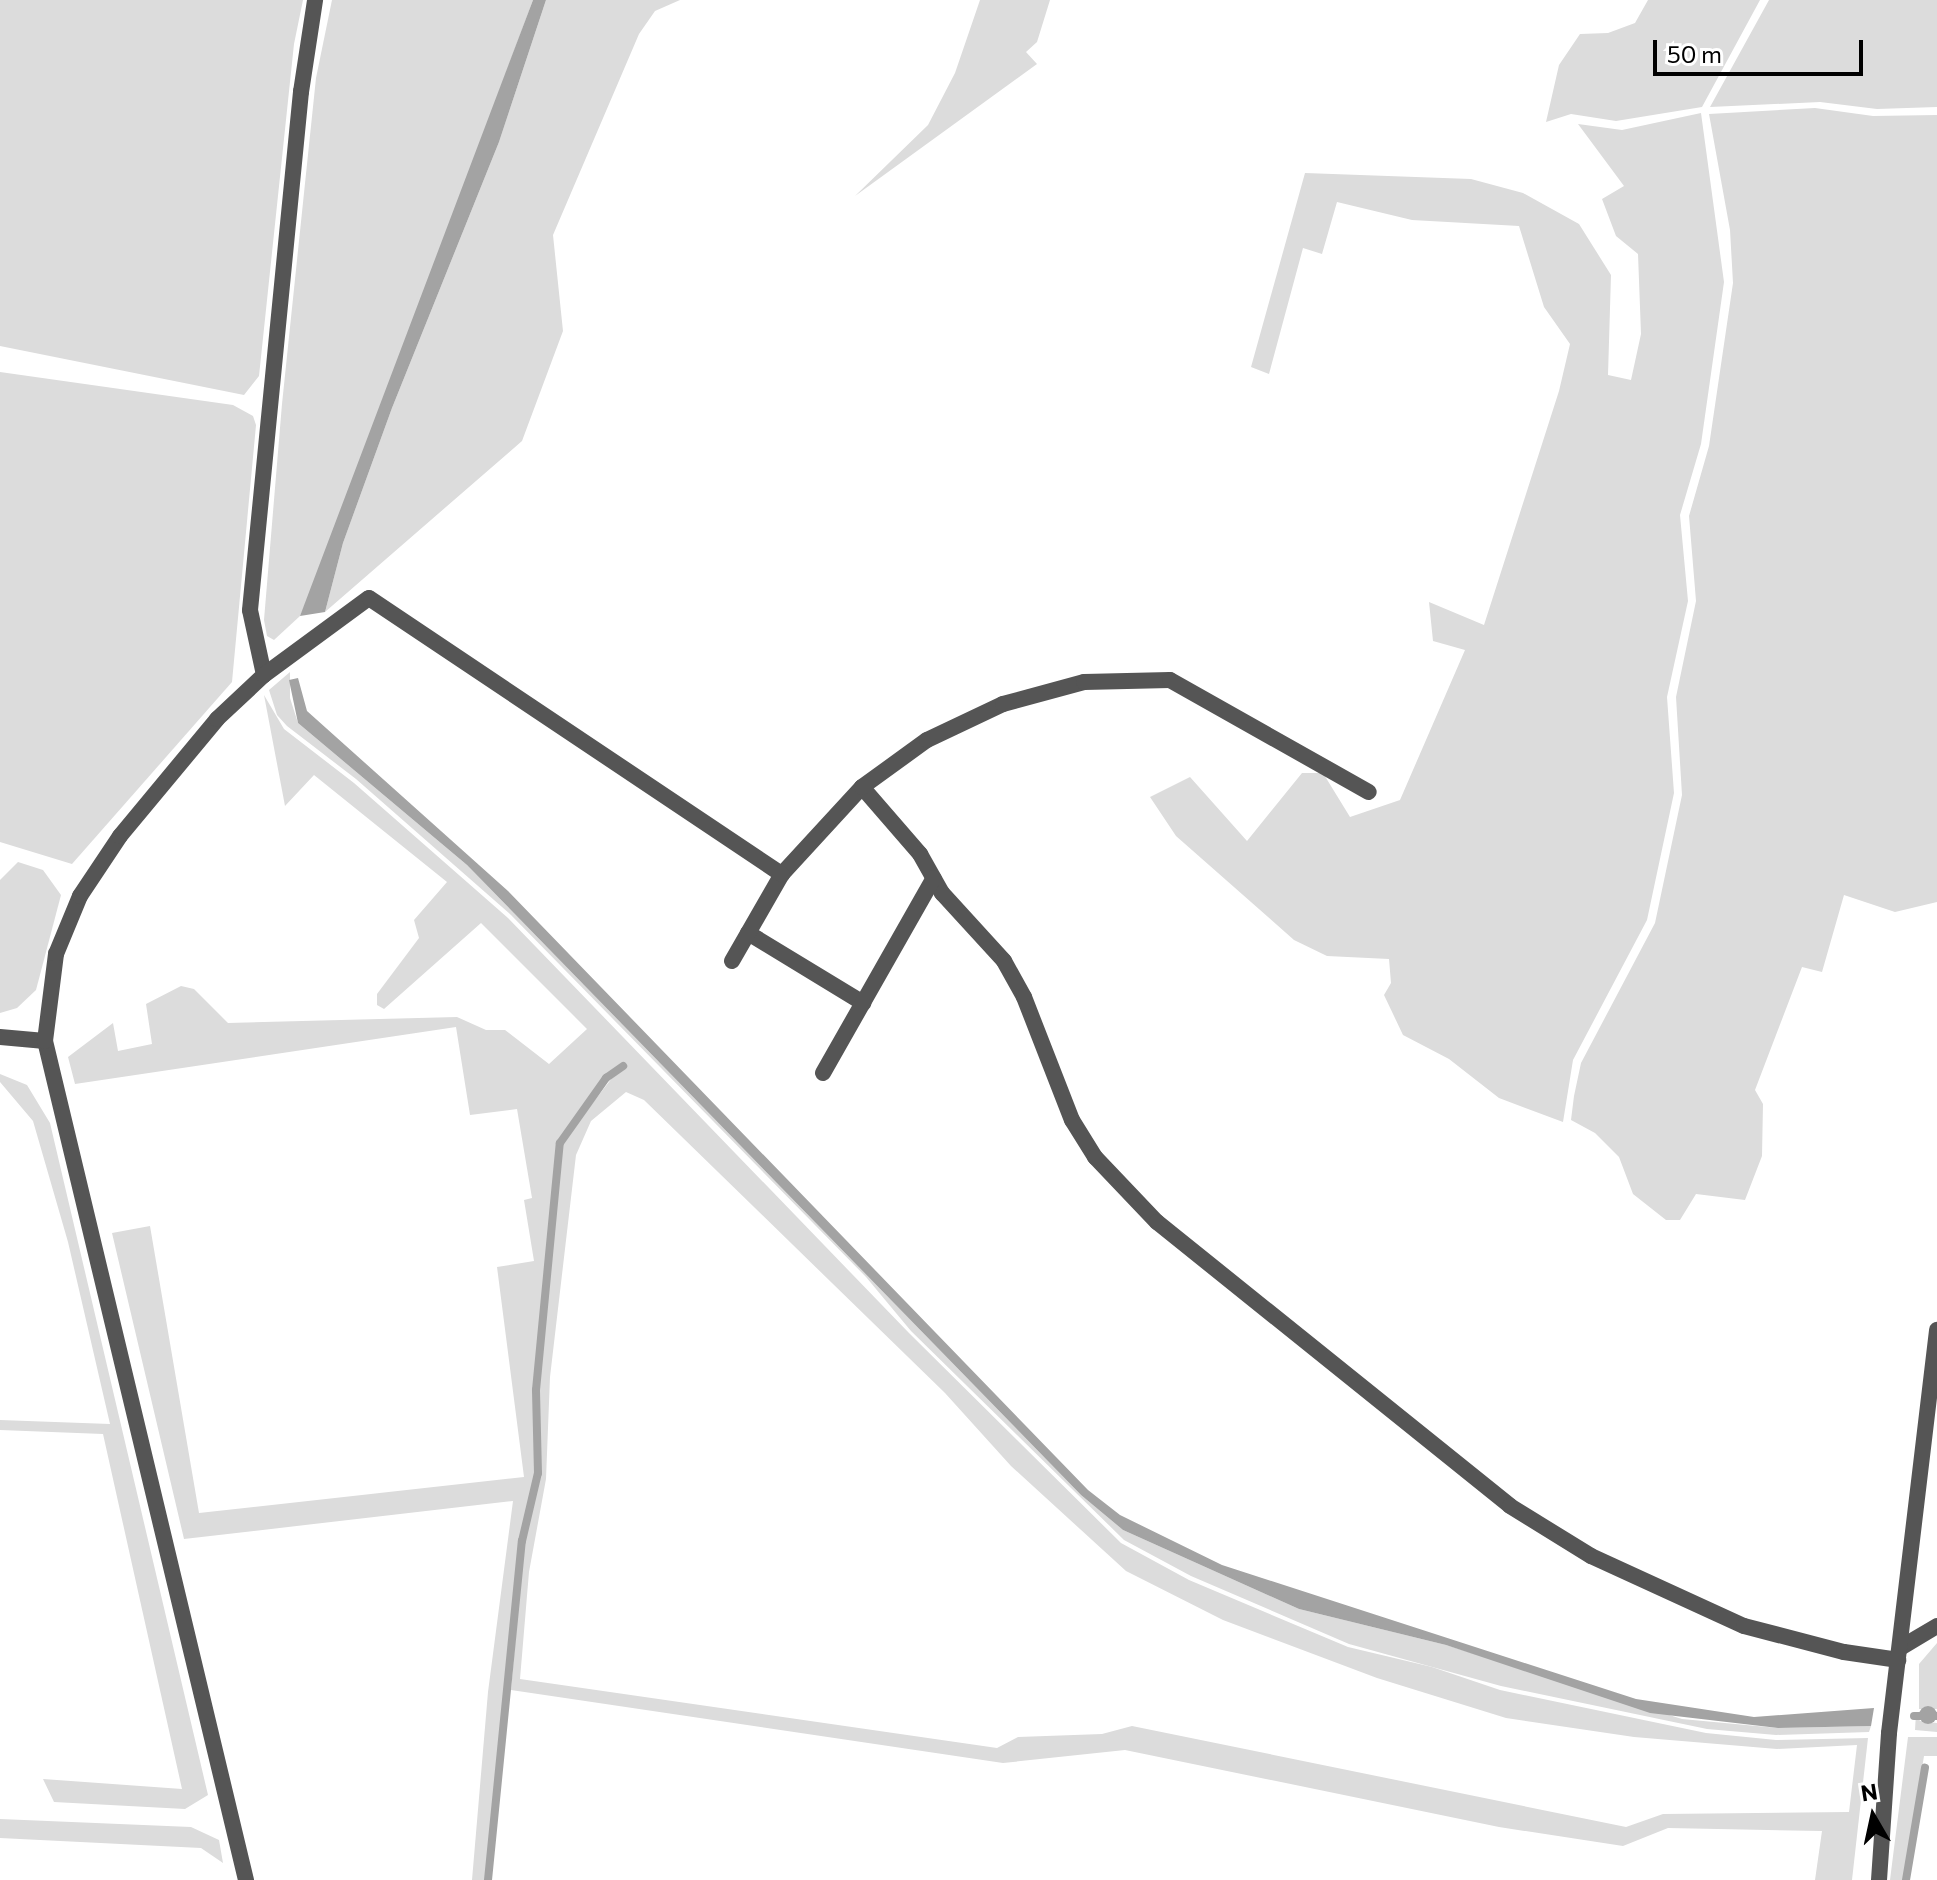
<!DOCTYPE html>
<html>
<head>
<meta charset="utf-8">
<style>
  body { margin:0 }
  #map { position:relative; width:1937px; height:1880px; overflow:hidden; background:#fff; font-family:Commissioner,sans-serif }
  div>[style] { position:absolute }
  .green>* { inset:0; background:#dcdcdc }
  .water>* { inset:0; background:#a3a3a3 }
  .round { border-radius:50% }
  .stream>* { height:8px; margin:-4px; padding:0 4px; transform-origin:4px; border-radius:4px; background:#a3a3a3 }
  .minor>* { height:16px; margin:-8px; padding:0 8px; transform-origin:8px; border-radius:8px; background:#555 }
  span { translate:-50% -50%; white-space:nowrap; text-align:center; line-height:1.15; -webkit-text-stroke:8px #fff; paint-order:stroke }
  .north { position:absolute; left:1833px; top:1776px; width:80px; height:80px; -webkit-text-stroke:6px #fff; paint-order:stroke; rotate:351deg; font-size:22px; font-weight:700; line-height:32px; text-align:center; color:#000 }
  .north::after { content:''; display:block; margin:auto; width:28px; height:36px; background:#000; clip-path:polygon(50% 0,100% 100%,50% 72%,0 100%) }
  .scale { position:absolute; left:1653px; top:40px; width:210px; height:36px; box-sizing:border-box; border:4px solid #000; border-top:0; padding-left:10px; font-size:24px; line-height:28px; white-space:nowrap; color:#000; -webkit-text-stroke:6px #fff; paint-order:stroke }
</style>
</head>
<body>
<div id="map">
  <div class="green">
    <div style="clip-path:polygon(0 0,303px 0,294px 44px,259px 376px,244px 395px,0 346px)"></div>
    <div style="clip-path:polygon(332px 0,533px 0,322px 568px,300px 616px,274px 640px,267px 636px,264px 620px,282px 404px,316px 78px)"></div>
    <div style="clip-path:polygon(546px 0,680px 0,655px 11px,639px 34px,553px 235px,563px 331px,522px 441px,325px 612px,343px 543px,392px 408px,499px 142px)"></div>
    <div style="clip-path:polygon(980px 0,1050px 0,1037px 42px,1026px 52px,1037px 64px,855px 196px,928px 125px,955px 73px)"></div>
    <div style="clip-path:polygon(1648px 0,1760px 0,1702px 107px,1616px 121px,1571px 114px,1546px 122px,1559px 65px,1580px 34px,1608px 33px,1635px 23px)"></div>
    <div style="clip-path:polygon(1769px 0,1937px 0,1937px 107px,1877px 109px,1820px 102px,1710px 107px)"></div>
    <div style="clip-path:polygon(1815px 108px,1873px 116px,1937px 115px,1937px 902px,1895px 912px,1844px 895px,1822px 972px,1802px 967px,1755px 1090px,1763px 1104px,1762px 1156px,1745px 1200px,1696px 1194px,1680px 1220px,1666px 1220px,1633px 1194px,1619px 1157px,1595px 1133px,1571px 1120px,1574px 1096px,1581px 1063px,1655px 923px,1682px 795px,1676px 697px,1696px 601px,1689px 516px,1709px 446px,1733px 283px,1730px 230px,1709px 114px)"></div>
    <div style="clip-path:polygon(1701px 113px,1724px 282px,1701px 444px,1680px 515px,1688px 601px,1667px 697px,1674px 793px,1647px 920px,1573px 1060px,1563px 1122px,1499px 1098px,1449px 1059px,1403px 1035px,1384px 995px,1391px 983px,1389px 959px,1327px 956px,1294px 940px,1176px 836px,1150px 797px,1190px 777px,1247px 841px,1302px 773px,1323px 773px,1350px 817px,1400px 800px,1465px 650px,1433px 641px,1429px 602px,1484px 625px,1559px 391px,1570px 344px,1544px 307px,1519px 226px,1412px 220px,1337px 202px,1322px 254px,1303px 248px,1269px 374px,1251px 367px,1305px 173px,1471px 179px,1523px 193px,1579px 224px,1611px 275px,1608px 375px,1631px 380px,1641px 334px,1638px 254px,1616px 236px,1602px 199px,1624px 186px,1578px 124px,1622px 130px)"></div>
    <div style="clip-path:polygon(0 372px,233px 405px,253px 416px,256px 425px,232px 682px,72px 864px,0 842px)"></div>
    <div style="clip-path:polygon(290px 672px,290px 698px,298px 723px,467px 865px,1081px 1495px,1123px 1530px,1299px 1609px,1446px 1645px,1682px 1719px,1778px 1728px,1871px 1726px,1869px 1732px,1776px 1735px,1707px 1729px,1501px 1686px,1349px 1644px,1191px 1576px,1124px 1540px,911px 1331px,866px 1277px,511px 915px,356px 779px,287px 726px,277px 715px,269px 690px)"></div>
    <div style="clip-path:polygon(evenodd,264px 695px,284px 729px,354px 783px,508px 918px,909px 1333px,1121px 1543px,1189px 1580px,1348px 1647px,1432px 1667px,1500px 1690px,1706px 1733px,1776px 1740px,1868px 1738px,1852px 1880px,1815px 1880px,1822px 1831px,1668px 1828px,1623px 1846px,1499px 1827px,1125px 1750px,1003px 1763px,511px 1690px,524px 1542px,541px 1459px,538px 1390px,562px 1143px,622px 1065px,605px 1076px,558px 1142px,534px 1389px,536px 1473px,520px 1541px,486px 1880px,472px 1880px,488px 1692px,513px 1501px,184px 1539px,112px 1233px,150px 1226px,199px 1513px,524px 1477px,497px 1267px,534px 1261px,524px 1200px,532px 1198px,517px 1109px,470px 1115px,456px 1027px,75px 1084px,68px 1057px,113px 1023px,118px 1051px,152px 1044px,146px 1004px,181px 986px,194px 989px,228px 1023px,457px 1017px,486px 1030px,505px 1030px,549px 1064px,587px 1029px,481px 923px,384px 1009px,377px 1005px,377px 994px,419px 938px,414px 920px,447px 882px,314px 775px,285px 806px,264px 695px,626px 1092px,644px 1100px,945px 1393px,1011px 1466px,1126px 1571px,1223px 1620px,1377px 1678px,1506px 1718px,1634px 1737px,1777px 1749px,1857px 1745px,1849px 1812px,1663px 1814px,1626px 1827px,1132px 1726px,1102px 1734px,1018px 1737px,997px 1748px,520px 1679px,529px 1572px,546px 1479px,550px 1377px,576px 1155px,591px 1121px,626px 1092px)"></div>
    <div style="clip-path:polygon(18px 862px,43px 870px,61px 895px,36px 990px,17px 1008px,0 1013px,0 880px)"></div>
    <div style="clip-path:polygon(0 1074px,27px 1085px,50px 1123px,208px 1795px,185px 1809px,54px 1802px,43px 1779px,182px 1789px,103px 1434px,0 1430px,0 1420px,110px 1424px,68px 1242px,33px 1121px,0 1082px)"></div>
    <div style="clip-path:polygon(1937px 1643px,1937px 1709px,1919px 1709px,1919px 1664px)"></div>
    <div style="clip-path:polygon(1916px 1713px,1920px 1721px,1937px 1723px,1937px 1732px,1915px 1730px)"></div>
    <div style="clip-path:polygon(1908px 1737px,1937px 1737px,1937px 1756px,1924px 1756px,1904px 1880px,1890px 1880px)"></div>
    <div style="clip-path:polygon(0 1819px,191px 1827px,219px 1840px,223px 1863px,201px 1848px,0 1838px)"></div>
  </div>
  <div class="water">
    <div style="clip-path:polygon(533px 0,546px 0,499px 142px,392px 408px,343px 543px,325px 612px,300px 616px)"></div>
    <div style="clip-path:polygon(298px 678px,307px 711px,508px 891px,1088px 1490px,1120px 1515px,1222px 1565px,1636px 1699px,1754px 1717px,1874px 1708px,1871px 1726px,1778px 1728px,1650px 1713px,1446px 1645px,1299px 1609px,1123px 1530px,1081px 1495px,467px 865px,298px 723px,289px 680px)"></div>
    <div class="round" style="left:1919px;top:1706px;width:18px;height:18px"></div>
  </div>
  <div class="stream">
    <div style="left:1914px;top:1716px;width:23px"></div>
    <div style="left:488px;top:1880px;width:341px;rotate:-84.3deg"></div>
    <div style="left:522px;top:1541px;width:70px;rotate:-76.8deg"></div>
    <div style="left:538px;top:1473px;width:83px;rotate:-91.4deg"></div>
    <div style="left:536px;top:1390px;width:248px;rotate:-84.5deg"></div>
    <div style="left:560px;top:1143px;width:80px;rotate:-54.7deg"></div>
    <div style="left:606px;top:1078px;width:21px;rotate:-35deg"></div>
    <div style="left:1906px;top:1880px;width:114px;rotate:-80.4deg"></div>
  </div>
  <div class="minor">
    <div style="left:264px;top:675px;width:66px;rotate:-102.2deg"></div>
    <div style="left:250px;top:610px;width:521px;rotate:-84.38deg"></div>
    <div style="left:301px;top:92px;width:93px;rotate:-81.3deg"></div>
    <div style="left:862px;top:787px;width:89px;rotate:49.1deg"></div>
    <div style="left:920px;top:854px;width:45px;rotate:60.6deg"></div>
    <div style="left:942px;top:893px;width:92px;rotate:47.6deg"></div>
    <div style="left:1004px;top:961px;width:41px;rotate:60.9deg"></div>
    <div style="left:1024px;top:997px;width:132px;rotate:68.7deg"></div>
    <div style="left:1072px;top:1120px;width:44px;rotate:58.1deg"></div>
    <div style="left:1095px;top:1157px;width:90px;rotate:46.4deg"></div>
    <div style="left:1157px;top:1222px;width:453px;rotate:38.8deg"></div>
    <div style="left:1510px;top:1506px;width:95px;rotate:31.7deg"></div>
    <div style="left:1591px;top:1556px;width:168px;rotate:24.6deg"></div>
    <div style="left:1744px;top:1626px;width:103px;rotate:14.6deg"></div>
    <div style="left:1844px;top:1652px;width:55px;rotate:8.4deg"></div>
    <div style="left:748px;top:933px;width:135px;rotate:31.3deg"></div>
    <div style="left:732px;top:961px;width:100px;rotate:-60.1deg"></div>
    <div style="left:782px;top:874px;width:118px;rotate:-47.4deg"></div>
    <div style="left:862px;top:787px;width:80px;rotate:-35.9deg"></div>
    <div style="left:927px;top:740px;width:84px;rotate:-25.3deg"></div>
    <div style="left:1003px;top:704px;width:84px;rotate:-15.2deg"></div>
    <div style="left:1084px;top:682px;width:86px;rotate:-1.3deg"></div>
    <div style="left:1170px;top:680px;width:228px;rotate:29.4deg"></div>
    <div style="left:0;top:1037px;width:45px;rotate:5.1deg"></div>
    <div style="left:823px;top:1073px;width:224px;rotate:-60.4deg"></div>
    <div style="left:1900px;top:1648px;width:43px;rotate:-30.7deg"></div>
    <div style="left:246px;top:1880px;width:863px;rotate:-103.47deg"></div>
    <div style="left:45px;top:1041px;width:88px;rotate:-82.8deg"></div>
    <div style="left:56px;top:954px;width:63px;rotate:-67.5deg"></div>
    <div style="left:80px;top:896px;width:72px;rotate:-56.3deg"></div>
    <div style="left:120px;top:836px;width:152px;rotate:-50.3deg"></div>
    <div style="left:217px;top:719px;width:64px;rotate:-43.1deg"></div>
    <div style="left:264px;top:675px;width:130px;rotate:-36.3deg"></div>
    <div style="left:369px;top:598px;width:497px;rotate:33.8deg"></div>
    <div style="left:1879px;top:1880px;width:147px;rotate:-86.1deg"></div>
    <div style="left:1889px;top:1733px;width:406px;rotate:-83.2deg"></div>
  </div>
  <div class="north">N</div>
  <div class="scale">50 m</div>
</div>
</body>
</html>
